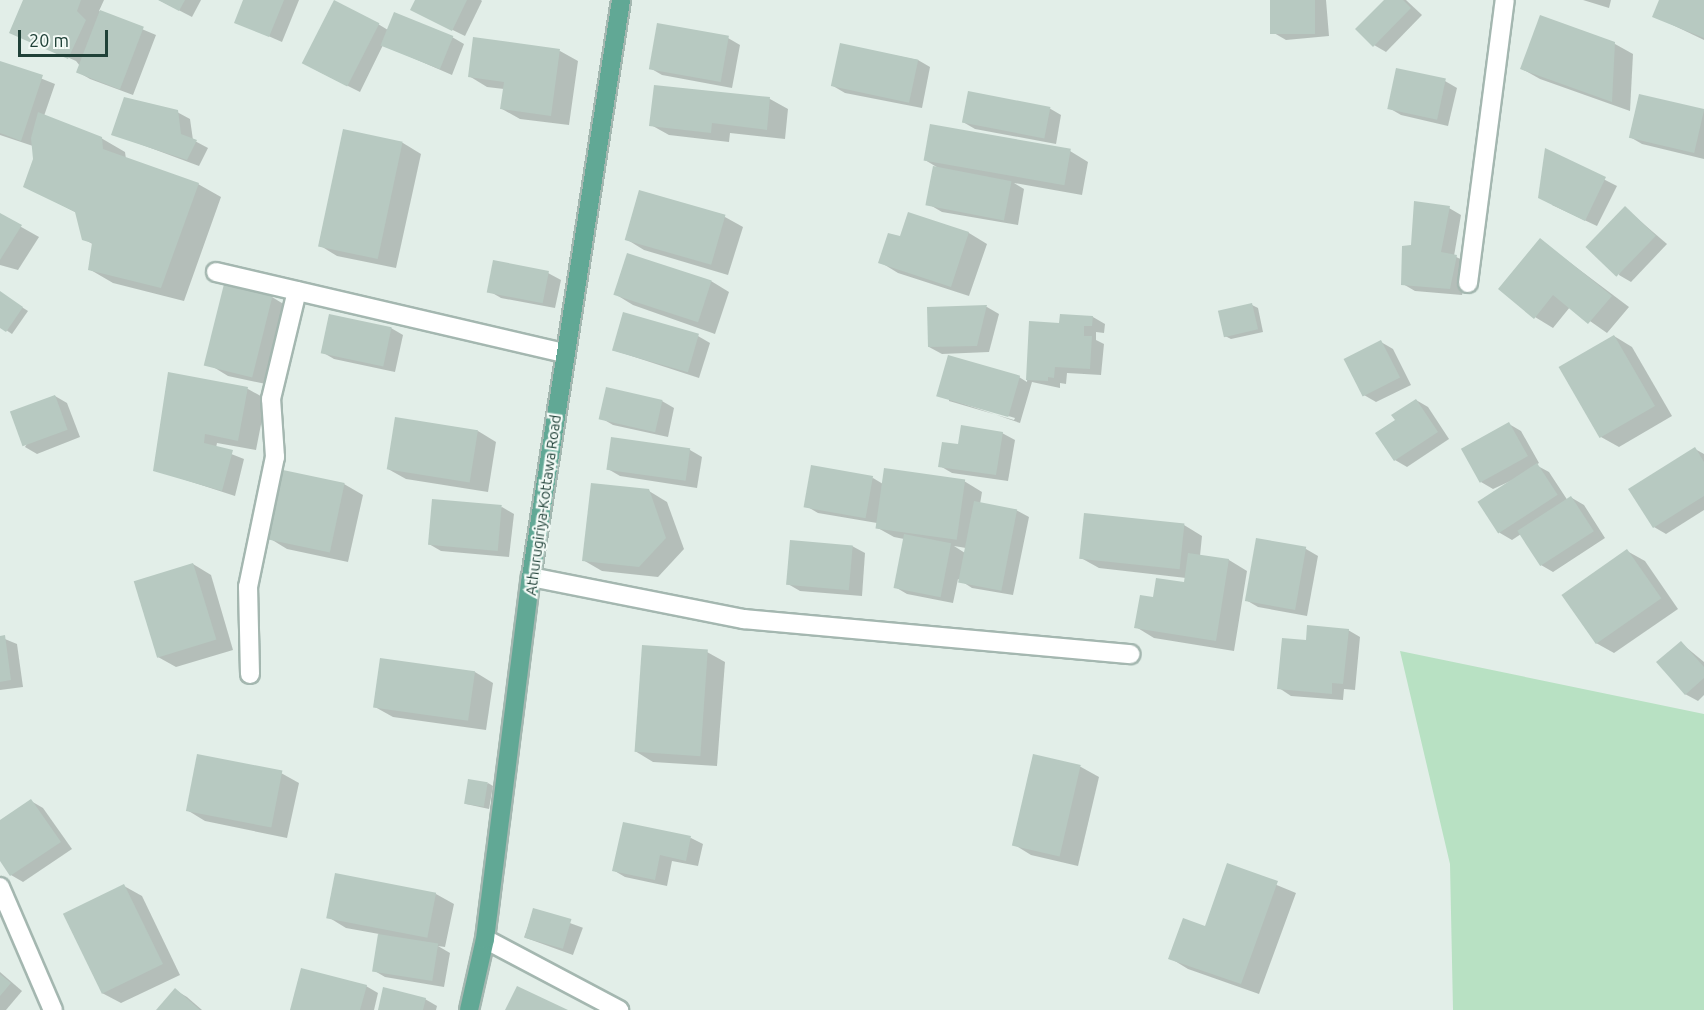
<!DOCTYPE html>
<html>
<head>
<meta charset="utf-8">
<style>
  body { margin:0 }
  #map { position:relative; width:1704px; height:1010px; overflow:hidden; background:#e2eee8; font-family:Ubuntu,sans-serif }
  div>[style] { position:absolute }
  .green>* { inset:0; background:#b8e1c3 }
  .shadow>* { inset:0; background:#0003; transform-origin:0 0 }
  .building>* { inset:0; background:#b7c9c1; transform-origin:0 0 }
  .roads { filter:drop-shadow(2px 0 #a4b7b0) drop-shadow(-2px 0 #a4b7b0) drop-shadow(0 2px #a4b7b0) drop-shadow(0 -2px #a4b7b0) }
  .minor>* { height:18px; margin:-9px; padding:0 9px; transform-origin:9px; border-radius:9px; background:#fff }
  .major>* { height:18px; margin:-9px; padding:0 9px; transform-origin:9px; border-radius:9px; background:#61a895 }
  span { translate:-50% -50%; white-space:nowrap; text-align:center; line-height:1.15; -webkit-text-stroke:4.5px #f3faf6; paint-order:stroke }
  .street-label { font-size:15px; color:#204138 }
  .scale { position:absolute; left:18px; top:30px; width:90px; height:27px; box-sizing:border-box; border:3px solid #204138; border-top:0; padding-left:8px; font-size:18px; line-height:21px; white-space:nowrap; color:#204138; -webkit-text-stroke:4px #f3faf6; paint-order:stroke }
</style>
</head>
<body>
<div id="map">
  <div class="green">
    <div style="clip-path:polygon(1400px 651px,1704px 714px,1704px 1010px,1453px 1010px,1450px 864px)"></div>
  </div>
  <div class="shadow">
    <div style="clip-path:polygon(25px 0,104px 0,99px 11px,156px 35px,133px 95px,90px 79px,78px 72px,80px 66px,76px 61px,11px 32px)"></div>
    <div style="clip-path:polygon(159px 0,201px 0,192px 17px)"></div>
    <div style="clip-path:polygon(244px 0,299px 0,282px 42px,236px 22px)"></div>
    <div style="clip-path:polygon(416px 0,481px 0,482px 1px,465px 36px,424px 16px)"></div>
    <div style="clip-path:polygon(1272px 0,1326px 0,1329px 36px,1286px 40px,1274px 33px)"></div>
    <div style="clip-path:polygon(1386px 0,1406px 0,1422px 15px,1386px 52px,1374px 45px)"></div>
    <div style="clip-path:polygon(1583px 0,1611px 0,1609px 8px)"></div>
    <div style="clip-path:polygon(1661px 0,1704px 0,1704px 40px,1654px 16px)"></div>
    <div style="clip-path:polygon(378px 24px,388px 30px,452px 37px,464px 44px,452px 75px,383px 45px,360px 92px,316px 70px)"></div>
    <div style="clip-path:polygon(728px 38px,740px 45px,732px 88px,662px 75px,650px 68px)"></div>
    <div style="clip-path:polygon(1615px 44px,1633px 54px,1630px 111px,1540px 79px,1522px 69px)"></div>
    <div style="clip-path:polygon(842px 45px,918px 60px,930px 67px,922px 108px,845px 93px,833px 86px)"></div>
    <div style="clip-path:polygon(560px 51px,578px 61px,569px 125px,520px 119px,502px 109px,504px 89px,487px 87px,469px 76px)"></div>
    <div style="clip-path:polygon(0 62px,55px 84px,44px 116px,101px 138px,125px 152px,126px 159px,198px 184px,221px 197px,184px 301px,113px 283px,89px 269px,94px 245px,84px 239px,77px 213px,25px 186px,34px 159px,33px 146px,0 135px)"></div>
    <div style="clip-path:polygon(1445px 81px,1457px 88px,1448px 126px,1401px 115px,1389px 108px)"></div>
    <div style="clip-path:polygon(655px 86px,770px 99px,788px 109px,785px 139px,730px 133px,729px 142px,669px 135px,651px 125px)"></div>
    <div style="clip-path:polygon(1640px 96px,1704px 111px,1704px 159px,1642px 144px,1630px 137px)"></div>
    <div style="clip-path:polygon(1049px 108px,1061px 115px,1056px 144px,975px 129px,963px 122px)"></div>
    <div style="clip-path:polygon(177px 112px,190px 119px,193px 140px,208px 148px,199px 166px,113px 134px)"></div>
    <div style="clip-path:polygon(344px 131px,403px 143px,421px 154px,396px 268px,337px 256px,319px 245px)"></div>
    <div style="clip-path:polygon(1546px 150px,1617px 186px,1597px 226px,1552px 205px)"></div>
    <div style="clip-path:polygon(1070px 151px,1088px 162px,1082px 195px,1014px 183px,1024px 189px,1018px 225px,942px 212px,930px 205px,940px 169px,925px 160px)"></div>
    <div style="clip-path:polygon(640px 192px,725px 217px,743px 227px,728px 275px,644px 250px,626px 239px)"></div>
    <div style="clip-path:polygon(1449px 208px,1461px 215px,1454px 256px,1469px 263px,1462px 295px,1415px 291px,1403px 284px,1413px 247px)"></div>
    <div style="clip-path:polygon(1625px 208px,1667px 244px,1631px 282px,1619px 275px)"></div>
    <div style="clip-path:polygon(909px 214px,969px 233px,987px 244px,969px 296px,898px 273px,880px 262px,901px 238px)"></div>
    <div style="clip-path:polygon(0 215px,39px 237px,18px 270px,0 265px)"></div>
    <div style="clip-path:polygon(1540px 240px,1629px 307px,1607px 333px,1570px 307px,1553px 328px,1535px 317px)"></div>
    <div style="clip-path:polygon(548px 273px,561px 280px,555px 308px,501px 298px,489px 291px)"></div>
    <div style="clip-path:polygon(711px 281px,729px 292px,715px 334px,633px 305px,615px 294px)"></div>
    <div style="clip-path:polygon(0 293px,28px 311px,12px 334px,0 326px)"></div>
    <div style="clip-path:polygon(272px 297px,290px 308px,275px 386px,228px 376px,210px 365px)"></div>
    <div style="clip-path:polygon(1252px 305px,1258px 308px,1263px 332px,1231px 339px,1225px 336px)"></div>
    <div style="clip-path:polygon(987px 307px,999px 314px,989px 352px,942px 354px,929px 347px,928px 309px)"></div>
    <div style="clip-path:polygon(evenodd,1061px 316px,1093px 317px,1105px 324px,1104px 333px,1096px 332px,1096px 340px,1104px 344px,1101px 375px,1067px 373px,1066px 384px,1060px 383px,1060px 388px,1032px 382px,1020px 423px,938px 395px,1019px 377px,1027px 382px,1031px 323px,1060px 324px,1061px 316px,949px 398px,1015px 418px,1014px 420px,949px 401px,949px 398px)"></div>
    <div style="clip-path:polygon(391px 328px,403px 335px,395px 372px,334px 359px,322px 352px)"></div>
    <div style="clip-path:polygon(698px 336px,710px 343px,699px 378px,613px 350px)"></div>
    <div style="clip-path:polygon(1614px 336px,1632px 347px,1672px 416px,1619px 447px,1601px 437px)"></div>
    <div style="clip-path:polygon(1381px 342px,1393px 349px,1411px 385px,1376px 402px,1364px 395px)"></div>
    <div style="clip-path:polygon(170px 374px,248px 389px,266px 399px,256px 450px,217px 443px,216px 448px,244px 459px,235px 496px,155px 470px)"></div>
    <div style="clip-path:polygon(55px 396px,67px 403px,80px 437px,37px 454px,25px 447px)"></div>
    <div style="clip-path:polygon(1416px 400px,1428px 407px,1449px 439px,1407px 467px,1395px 460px,1397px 420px)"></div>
    <div style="clip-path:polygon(662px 401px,674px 408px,668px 437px,613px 425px,601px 418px)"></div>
    <div style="clip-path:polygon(1509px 424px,1521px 431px,1539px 463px,1536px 465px,1549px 472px,1568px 501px,1572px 498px,1584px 505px,1605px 538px,1553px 572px,1541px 565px,1521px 534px,1512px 540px,1500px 533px,1480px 504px,1517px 478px,1493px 489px,1481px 482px)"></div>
    <div style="clip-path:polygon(478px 431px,496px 442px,488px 492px,406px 479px,388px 469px)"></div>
    <div style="clip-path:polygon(1002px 433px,1015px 440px,1008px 481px,952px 473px,940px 466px,959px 446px)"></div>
    <div style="clip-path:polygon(613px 438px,690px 450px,702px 457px,697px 488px,620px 476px,608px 469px)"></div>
    <div style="clip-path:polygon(1695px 449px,1704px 454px,1704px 510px,1666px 534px,1654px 527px)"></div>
    <div style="clip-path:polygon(evenodd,873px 478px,883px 484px,964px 481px,982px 492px,980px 504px,1016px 510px,1029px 517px,1013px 595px,972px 588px,958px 579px,953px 603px,907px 594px,895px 587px,904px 539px,894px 537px,876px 527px,877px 523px,818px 513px,806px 506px,873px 478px,954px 546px,966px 548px,965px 553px,954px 546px)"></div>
    <div style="clip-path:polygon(344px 484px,363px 495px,348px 562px,287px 549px,269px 538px)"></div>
    <div style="clip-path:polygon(649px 491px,667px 502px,684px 549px,658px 577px,602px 571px,583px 560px)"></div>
    <div style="clip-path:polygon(502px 507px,514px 514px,509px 557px,441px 551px,429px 544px)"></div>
    <div style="clip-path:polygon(1085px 514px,1184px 525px,1202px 536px,1200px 556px,1229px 560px,1247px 571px,1234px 651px,1154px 638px,1136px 627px,1154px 598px,1185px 584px,1186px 578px,1099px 568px,1081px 558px)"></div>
    <div style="clip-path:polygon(1257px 540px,1306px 549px,1318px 556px,1307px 616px,1258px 607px,1246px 600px)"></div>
    <div style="clip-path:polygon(852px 546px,865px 553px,862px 596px,800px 591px,788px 584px)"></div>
    <div style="clip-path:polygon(1627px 551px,1645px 561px,1678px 609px,1614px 653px,1596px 643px)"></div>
    <div style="clip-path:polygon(193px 564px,211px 575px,233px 650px,176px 667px,158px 657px)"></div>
    <div style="clip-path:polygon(1348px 630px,1360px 637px,1355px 690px,1344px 689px,1343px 700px,1291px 696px,1279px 688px,1307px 641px)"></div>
    <div style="clip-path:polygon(0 637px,17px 644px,23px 687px,0 690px)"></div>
    <div style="clip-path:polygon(1681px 643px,1704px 662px,1704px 695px,1698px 701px,1685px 694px)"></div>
    <div style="clip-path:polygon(707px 652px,725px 662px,717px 766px,653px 762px,635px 751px)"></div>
    <div style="clip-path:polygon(475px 672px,493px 683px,486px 730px,393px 717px,375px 707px)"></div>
    <div style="clip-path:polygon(1034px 756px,1081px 767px,1099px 777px,1078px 866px,1031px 855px,1013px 844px)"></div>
    <div style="clip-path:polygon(281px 773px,299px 783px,287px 838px,205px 821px,187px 810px)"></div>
    <div style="clip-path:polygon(488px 783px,493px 786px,489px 809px,466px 804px)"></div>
    <div style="clip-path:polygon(31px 801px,43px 808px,72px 849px,23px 882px,11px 875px,0 859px,0 822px)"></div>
    <div style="clip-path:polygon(691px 838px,703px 844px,698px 866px,672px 861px,667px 886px,625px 877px,613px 870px)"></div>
    <div style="clip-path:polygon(1228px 865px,1296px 893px,1259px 994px,1188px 969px,1170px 958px,1206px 927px)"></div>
    <div style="clip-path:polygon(124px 886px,142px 896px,180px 975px,121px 1003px,102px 993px)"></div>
    <div style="clip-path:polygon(436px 894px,454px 904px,445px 947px,438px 946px,450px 953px,444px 987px,385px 977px,373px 970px,379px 934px,346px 928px,328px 917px)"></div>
    <div style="left:534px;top:910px;width:52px;height:29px;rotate:20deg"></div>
    <div style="clip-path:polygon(0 972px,22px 991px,6px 1010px,0 1010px)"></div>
    <div style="clip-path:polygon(366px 986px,378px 993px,374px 1010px,292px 1010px)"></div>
    <div style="clip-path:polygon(175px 990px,187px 997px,202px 1010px,158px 1010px)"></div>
    <div style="clip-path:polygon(425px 999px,437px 1006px,436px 1010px,379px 1010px)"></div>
  </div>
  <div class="building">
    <div style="clip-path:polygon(23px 0,81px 0,77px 11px,86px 20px,68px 59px,9px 33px)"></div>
    <div style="clip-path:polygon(158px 0,185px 0,179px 11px)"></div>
    <div style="clip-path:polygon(243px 0,284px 0,269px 37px,234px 23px)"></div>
    <div style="left:334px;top:0;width:51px;height:71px;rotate:27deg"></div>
    <div style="clip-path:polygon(415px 0,467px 0,452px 31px,410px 10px)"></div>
    <div style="left:1270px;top:0;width:45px;height:34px"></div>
    <div style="clip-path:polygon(1384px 0,1403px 0,1411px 8px,1373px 47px,1355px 29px)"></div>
    <div style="clip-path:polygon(1659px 0,1704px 0,1704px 38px,1652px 17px)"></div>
    <div style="left:100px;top:10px;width:47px;height:67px;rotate:21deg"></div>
    <div style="left:394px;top:12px;width:64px;height:36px;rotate:22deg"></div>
    <div style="clip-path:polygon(1540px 15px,1615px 42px,1612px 102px,1520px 69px)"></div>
    <div style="left:657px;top:23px;width:73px;height:47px;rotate:10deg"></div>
    <div style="clip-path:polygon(473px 37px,560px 49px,551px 116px,500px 109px,504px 82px,468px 77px)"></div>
    <div style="left:840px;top:43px;width:80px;height:44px;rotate:12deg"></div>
    <div style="clip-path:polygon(0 61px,43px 75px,21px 141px,0 133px)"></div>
    <div style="left:1396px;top:68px;width:51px;height:42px;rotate:12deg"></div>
    <div style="clip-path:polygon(654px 85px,770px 97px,767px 130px,712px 123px,711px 133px,649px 126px)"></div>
    <div style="left:968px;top:91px;width:84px;height:32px;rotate:11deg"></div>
    <div style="left:1639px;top:94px;width:67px;height:45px;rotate:13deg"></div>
    <div style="clip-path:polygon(124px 97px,178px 110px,181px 134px,197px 140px,187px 160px,111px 135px)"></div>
    <div style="clip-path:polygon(38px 112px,102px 137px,103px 149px,199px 183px,161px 288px,88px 270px,92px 243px,82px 240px,75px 212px,23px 187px,33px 159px,31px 138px)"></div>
    <div style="left:930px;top:124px;width:143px;height:37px;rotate:10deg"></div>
    <div style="left:343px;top:129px;width:61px;height:120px;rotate:12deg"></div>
    <div style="clip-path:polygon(1545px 148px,1606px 177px,1585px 221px,1538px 198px)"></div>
    <div style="left:933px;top:166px;width:80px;height:40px;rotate:11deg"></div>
    <div style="left:639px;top:190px;width:90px;height:52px;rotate:16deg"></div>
    <div style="clip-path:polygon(1414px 201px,1450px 206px,1441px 252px,1457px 255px,1450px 289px,1401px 285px,1402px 246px,1411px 245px)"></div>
    <div style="left:1625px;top:206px;width:43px;height:57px;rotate:44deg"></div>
    <div style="clip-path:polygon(908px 212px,969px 232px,951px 287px,878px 263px,888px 233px,900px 236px)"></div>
    <div style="clip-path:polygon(0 213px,22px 225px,0 260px)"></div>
    <div style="clip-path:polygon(1540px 238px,1612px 296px,1588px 324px,1553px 295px,1534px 319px,1498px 289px)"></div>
    <div style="left:627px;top:253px;width:89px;height:44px;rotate:18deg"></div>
    <div style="left:493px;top:260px;width:57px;height:33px;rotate:11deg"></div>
    <div style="left:224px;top:284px;width:50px;height:84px;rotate:14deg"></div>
    <div style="clip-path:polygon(0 291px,23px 307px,6px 332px,0 328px)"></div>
    <div style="left:1252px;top:303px;width:27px;height:35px;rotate:77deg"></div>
    <div style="clip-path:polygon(987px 305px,977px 346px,928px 347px,927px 307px)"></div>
    <div style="left:623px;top:312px;width:79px;height:40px;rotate:16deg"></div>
    <div style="left:329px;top:314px;width:64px;height:40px;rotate:12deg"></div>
    <div style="clip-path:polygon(1060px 314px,1093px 316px,1092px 326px,1084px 326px,1084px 336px,1092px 336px,1090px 369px,1055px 367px,1054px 378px,1048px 377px,1048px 381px,1026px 380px,1029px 321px,1059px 323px)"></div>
    <div style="left:1614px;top:335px;width:82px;height:64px;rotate:60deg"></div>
    <div style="left:1381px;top:340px;width:42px;height:42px;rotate:63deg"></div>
    <div style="left:948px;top:355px;width:75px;height:43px;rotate:16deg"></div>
    <div style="clip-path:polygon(168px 372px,248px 387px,238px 441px,205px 434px,204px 443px,233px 450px,222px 491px,153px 471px)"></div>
    <div style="left:606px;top:387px;width:58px;height:33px;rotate:13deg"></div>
    <div style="left:55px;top:395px;width:37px;height:48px;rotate:70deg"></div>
    <div style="clip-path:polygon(1416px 399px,1438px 432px,1394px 461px,1375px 433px,1395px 420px,1391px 415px)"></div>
    <div style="left:395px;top:417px;width:84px;height:53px;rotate:9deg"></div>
    <div style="left:1509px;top:422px;width:39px;height:55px;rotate:61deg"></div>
    <div style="clip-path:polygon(961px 425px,1003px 432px,996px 475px,938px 467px,942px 442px,958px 444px)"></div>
    <div style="left:611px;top:437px;width:80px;height:33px;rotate:8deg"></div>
    <div style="clip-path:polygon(1695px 447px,1704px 462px,1704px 496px,1653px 528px,1628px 489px)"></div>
    <div style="left:1537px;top:463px;width:38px;height:71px;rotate:57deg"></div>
    <div style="left:811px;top:465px;width:63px;height:43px;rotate:10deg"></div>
    <div style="left:884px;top:468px;width:82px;height:61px;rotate:8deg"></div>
    <div style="left:283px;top:470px;width:63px;height:71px;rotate:12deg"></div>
    <div style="clip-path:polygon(591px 483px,649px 489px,666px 538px,639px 567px,582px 561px)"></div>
    <div style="left:1571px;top:496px;width:42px;height:64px;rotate:57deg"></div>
    <div style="left:432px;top:499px;width:70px;height:46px;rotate:5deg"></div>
    <div style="left:974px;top:501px;width:44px;height:83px;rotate:11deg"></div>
    <div style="left:1084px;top:513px;width:101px;height:46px;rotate:6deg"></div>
    <div style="left:904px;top:534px;width:48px;height:55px;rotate:11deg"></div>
    <div style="left:1256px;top:538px;width:51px;height:64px;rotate:10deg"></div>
    <div style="left:790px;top:540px;width:63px;height:45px;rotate:5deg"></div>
    <div style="left:1627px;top:549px;width:60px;height:80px;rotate:55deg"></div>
    <div style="clip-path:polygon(1188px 553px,1229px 559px,1216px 641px,1134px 628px,1140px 595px,1153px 597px,1156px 578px,1184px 582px)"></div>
    <div style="left:193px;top:563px;width:80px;height:62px;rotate:73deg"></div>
    <div style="clip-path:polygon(1307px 625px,1349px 629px,1343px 684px,1332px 683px,1332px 694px,1277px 689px,1282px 638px,1306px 640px)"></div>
    <div style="clip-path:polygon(5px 635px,11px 680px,0 682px,0 636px)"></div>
    <div style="clip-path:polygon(1681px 641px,1704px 667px,1704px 678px,1685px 695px,1656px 662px)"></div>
    <div style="left:642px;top:645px;width:66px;height:107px;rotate:4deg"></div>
    <div style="left:380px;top:658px;width:96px;height:50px;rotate:8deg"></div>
    <div style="left:197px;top:754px;width:87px;height:58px;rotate:11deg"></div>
    <div style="left:1033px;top:754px;width:49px;height:94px;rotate:13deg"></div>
    <div style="left:468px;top:779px;width:20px;height:25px;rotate:9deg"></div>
    <div style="clip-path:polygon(31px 799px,61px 842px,10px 876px,0 861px,0 820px)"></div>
    <div style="clip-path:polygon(623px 822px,691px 836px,686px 861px,660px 855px,655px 880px,612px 871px)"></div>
    <div style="clip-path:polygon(1227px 863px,1278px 881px,1241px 984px,1168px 959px,1183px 918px,1205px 926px)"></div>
    <div style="left:335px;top:873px;width:103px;height:46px;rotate:11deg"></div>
    <div style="left:124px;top:884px;width:89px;height:68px;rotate:64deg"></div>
    <div style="left:533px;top:908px;width:40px;height:31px;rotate:16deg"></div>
    <div style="left:378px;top:934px;width:61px;height:38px;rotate:9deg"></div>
    <div style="clip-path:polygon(301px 968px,367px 985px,360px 1010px,290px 1010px)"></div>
    <div style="clip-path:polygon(0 974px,11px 983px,0 996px)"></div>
    <div style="clip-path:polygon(517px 986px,568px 1010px,505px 1010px)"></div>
    <div style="clip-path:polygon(383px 987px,426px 998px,423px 1010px,378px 1010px)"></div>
    <div style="clip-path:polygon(175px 988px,200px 1010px,156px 1010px)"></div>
  </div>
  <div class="roads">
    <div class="minor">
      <div style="left:216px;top:272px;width:358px;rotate:13.1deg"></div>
      <div style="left:1468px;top:283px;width:285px;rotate:-82.6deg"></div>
      <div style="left:531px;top:577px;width:217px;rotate:11.2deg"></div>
      <div style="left:744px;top:619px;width:388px;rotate:5.2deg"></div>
      <div style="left:250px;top:674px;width:87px;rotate:-91.3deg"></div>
      <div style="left:248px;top:587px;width:133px;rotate:-78.3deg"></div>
      <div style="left:275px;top:457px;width:58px;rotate:-93.9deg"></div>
      <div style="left:271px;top:399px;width:111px;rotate:-76.5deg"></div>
      <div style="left:0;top:887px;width:134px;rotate:66.7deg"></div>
      <div style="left:485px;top:939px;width:152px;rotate:27.9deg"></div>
    </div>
    <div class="major">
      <div style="left:469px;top:1010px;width:73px;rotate:-77.3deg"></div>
      <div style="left:485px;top:939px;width:365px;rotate:-82.8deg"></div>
      <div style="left:531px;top:577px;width:584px;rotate:-81.13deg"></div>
    </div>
  </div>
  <div class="street-label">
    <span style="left:543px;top:505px;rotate:-82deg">Athurugiriya-Kottawa Road</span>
  </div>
  <div class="scale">20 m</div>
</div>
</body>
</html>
